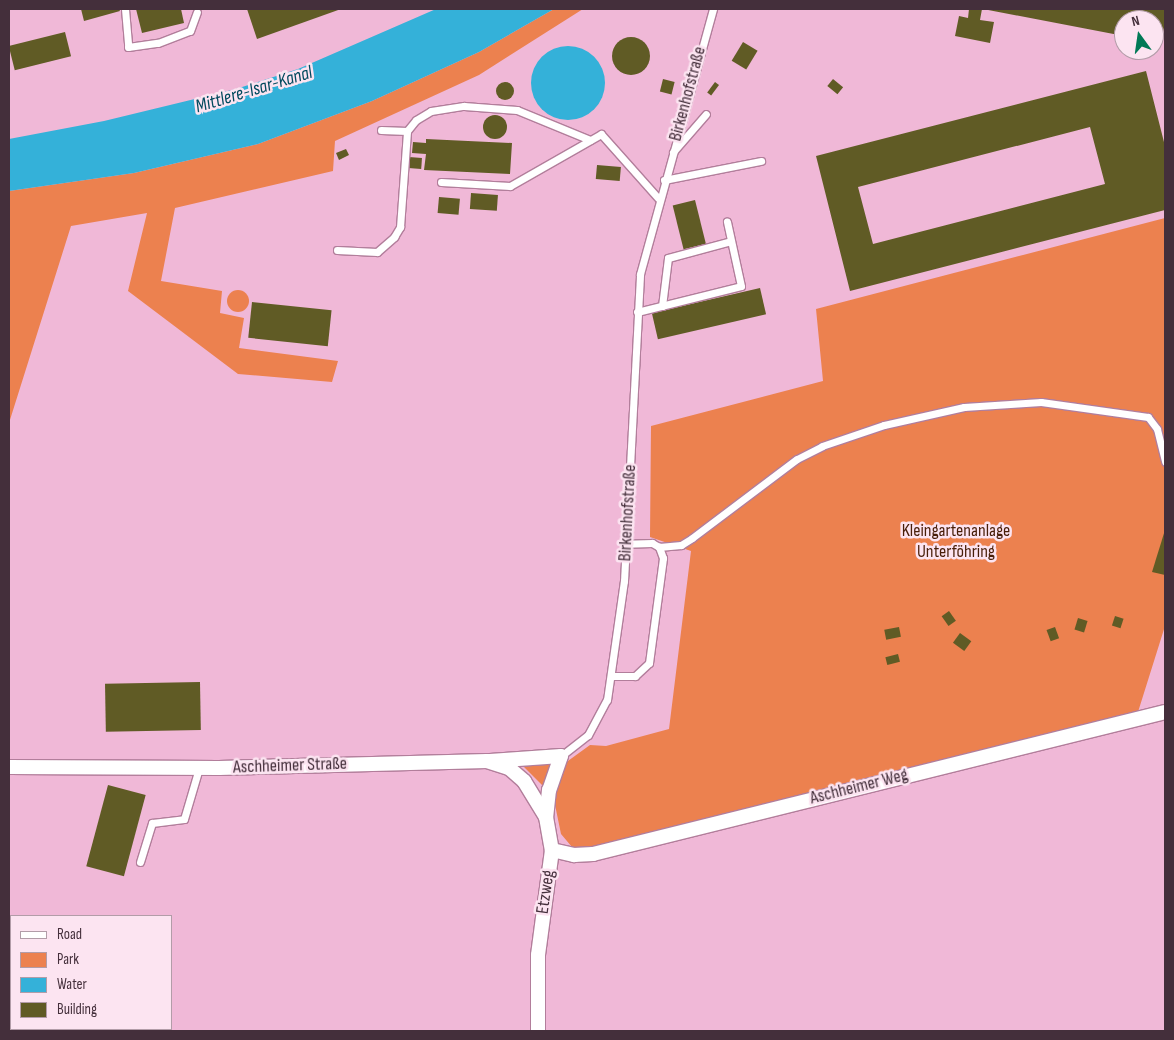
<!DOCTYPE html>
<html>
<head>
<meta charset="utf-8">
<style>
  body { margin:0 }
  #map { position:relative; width:1174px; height:1040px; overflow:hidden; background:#f0b8d7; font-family:"Sofia Sans Condensed",sans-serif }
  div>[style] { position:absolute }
  .green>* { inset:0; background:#ec814f }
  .round { border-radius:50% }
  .water>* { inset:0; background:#34b1d9 }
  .building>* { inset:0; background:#605b25; transform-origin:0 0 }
  .roads { filter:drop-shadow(1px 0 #b27e9b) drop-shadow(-1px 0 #b27e9b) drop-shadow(0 1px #b27e9b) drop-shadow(0 -1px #b27e9b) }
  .service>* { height:7px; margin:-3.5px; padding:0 3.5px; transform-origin:3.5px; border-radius:3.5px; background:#fff }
  .minor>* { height:14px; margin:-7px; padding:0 7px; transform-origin:7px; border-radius:7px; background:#fff }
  span { translate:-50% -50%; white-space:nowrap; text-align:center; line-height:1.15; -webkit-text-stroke:5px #fce4f1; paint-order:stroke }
  .street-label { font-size:18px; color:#442f3b }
  .park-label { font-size:18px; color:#481e09 }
  .water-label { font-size:19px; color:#00495d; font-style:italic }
  .frame { position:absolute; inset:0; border:10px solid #442f3b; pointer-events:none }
  .legend { position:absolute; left:10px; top:915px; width:162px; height:115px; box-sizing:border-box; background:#fce4f1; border:1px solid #b29ca8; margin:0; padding:6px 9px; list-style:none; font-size:15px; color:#442f3b }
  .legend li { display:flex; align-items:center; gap:10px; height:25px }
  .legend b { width:25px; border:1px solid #b29ca8 }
  .north { position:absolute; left:1114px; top:10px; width:50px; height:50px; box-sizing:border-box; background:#fce4f1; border:1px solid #b29ca8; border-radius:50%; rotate:346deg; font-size:14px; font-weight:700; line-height:20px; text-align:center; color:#442f3b }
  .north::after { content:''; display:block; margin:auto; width:18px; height:22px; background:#017956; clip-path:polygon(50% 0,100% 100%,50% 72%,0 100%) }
</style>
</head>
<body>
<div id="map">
  <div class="green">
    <div style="clip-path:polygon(554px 9px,583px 9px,479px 75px,335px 141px,333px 171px,175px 208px,161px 281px,222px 291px,220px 313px,244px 318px,239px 348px,338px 361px,332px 382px,238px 374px,128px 291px,147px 213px,71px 226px,9px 423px,9px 191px,134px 173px,258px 144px,372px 101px,479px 52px)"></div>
    <div style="clip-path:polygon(1165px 218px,1165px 626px,1138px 712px,583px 850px,572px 847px,561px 834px,554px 800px,561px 766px,590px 745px,606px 746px,669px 729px,691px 551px,650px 537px,651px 426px,823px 381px,816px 309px)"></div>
    <div class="round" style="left:227px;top:290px;width:22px;height:22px"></div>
    <div style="clip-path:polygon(550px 763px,545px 788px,521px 764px)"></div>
  </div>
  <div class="water">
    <div style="clip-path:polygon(436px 9px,554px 9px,479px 52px,372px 101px,258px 144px,134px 173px,9px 191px,9px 139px,104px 121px,236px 89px,298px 69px)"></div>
    <div class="round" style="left:531px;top:46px;width:74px;height:74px"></div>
  </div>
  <div class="building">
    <div style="clip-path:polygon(81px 9px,119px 9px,120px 11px,84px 21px)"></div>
    <div style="clip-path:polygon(136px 9px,181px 9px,184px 23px,142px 33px)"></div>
    <div style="clip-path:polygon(247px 9px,341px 9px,257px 39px)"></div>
    <div style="clip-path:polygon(969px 9px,982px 9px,980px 20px,994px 22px,990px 43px,955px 36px,959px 16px,968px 18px)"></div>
    <div style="clip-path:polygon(983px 9px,1165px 9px,1165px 22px,1161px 43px,1154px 41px,1154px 20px,1124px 20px,1124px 36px)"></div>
    <div style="left:65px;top:32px;width:25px;height:58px;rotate:76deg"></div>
    <div class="round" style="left:612px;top:37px;width:38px;height:38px"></div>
    <div style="left:743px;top:42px;width:17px;height:22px;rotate:31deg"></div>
    <div style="clip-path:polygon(evenodd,1146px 71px,1165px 146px,1165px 210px,850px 291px,816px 156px,1146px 71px,1090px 127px,1105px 184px,873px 244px,858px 187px,1090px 127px)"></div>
    <div style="left:663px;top:79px;width:12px;height:13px;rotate:14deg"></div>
    <div style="left:833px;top:79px;width:13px;height:9px;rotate:39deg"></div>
    <div class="round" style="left:496px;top:82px;width:18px;height:18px"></div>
    <div style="left:715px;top:82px;width:5px;height:13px;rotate:37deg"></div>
    <div class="round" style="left:483px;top:115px;width:24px;height:24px"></div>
    <div style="clip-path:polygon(426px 139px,512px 143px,510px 174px,424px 170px,426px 154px,412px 153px,413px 142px,426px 143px)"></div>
    <div style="clip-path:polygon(346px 149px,349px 155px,339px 160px,336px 153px)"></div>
    <div style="left:409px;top:157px;width:13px;height:11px;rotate:4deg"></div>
    <div style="left:597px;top:165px;width:24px;height:14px;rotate:5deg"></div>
    <div style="left:471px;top:193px;width:27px;height:16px;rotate:4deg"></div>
    <div style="left:439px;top:197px;width:21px;height:16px;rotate:5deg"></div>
    <div style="left:695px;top:200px;width:45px;height:23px;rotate:76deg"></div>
    <div style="left:760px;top:288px;width:27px;height:111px;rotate:77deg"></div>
    <div style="left:252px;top:302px;width:80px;height:36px;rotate:6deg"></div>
    <div style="clip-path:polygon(1165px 530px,1165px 575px,1152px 572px)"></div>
    <div style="left:949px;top:611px;width:12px;height:9px;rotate:55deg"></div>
    <div style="left:1115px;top:616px;width:9px;height:10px;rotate:18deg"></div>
    <div style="left:1078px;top:618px;width:10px;height:12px;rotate:17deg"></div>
    <div style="left:899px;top:627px;width:10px;height:15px;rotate:79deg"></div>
    <div style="left:1055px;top:627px;width:12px;height:9px;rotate:70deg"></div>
    <div style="left:960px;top:633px;width:14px;height:12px;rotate:36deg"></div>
    <div style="left:898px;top:654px;width:8px;height:13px;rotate:76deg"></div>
    <div style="left:200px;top:682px;width:48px;height:95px;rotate:89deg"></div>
    <div style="left:108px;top:785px;width:39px;height:84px;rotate:15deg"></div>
  </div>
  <div class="roads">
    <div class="service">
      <div style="left:125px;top:9px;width:38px;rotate:85deg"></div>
      <div style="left:128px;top:47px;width:30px;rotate:-8deg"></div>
      <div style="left:158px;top:43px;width:34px;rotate:-21deg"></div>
      <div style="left:190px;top:31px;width:20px;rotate:-70deg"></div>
      <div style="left:381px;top:130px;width:26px;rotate:2deg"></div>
      <div style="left:673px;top:152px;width:50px;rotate:-49deg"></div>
      <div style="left:664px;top:180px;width:99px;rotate:-11.1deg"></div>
      <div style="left:441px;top:182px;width:69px;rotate:3.3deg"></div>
      <div style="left:510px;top:186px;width:105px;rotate:-29.7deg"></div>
      <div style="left:601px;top:134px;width:86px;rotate:48.3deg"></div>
      <div style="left:337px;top:250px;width:40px;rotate:2.9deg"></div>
      <div style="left:377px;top:252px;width:23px;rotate:-41deg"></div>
      <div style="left:394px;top:237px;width:12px;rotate:-59deg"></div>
      <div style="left:400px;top:227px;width:96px;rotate:-85.8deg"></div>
      <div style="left:407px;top:131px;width:14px;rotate:-51deg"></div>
      <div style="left:416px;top:120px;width:17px;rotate:-31deg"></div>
      <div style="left:431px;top:111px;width:33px;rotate:-9deg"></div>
      <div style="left:464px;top:106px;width:53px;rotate:4.3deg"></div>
      <div style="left:517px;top:110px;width:79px;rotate:22.3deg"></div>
      <div style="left:662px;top:306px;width:48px;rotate:-82.9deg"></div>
      <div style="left:668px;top:258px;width:65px;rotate:-15.1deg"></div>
      <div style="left:637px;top:312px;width:107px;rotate:-14deg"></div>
      <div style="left:741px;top:286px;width:66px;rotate:-102.3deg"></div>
      <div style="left:659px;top:547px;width:22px;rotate:-5deg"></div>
      <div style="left:681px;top:545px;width:13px;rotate:-32deg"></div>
      <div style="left:692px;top:538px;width:131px;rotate:-37deg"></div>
      <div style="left:797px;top:459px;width:28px;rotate:-27deg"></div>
      <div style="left:822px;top:446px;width:65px;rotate:-18.7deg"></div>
      <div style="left:884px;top:425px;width:82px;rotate:-12.7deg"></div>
      <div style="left:964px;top:407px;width:77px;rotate:-3.7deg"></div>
      <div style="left:1041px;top:402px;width:108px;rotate:8deg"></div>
      <div style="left:1148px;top:417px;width:15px;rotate:53deg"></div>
      <div style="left:1157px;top:429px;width:34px;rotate:76deg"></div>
      <div style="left:612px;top:676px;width:23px"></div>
      <div style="left:635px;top:676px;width:19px;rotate:-43deg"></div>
      <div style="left:649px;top:663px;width:106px;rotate:-82.4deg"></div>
      <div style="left:663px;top:558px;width:12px;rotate:-110deg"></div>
      <div style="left:659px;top:547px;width:8px;rotate:-150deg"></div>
      <div style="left:652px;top:543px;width:25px;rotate:178deg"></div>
      <div style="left:561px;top:756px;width:34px;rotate:-38deg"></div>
      <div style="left:588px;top:735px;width:40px;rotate:-62deg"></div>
      <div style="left:607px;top:700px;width:120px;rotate:-81.9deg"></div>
      <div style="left:624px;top:581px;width:307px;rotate:-87deg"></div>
      <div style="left:640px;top:274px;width:275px;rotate:-74.6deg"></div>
      <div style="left:140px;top:862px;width:41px;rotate:-72.9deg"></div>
      <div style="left:152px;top:823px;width:32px;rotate:-7deg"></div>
      <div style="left:184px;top:819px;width:53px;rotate:-73.6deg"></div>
    </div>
    <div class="minor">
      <div style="left:490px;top:761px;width:71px;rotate:-4deg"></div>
      <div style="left:561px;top:756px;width:36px;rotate:109deg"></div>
      <div style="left:549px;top:790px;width:27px;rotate:96deg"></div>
      <div style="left:546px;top:817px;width:34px;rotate:80deg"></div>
      <div style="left:552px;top:850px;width:106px;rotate:97.6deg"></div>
      <div style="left:538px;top:955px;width:76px;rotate:90deg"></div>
      <div style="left:9px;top:767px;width:210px;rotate:0.3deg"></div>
      <div style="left:219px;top:768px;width:268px;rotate:-1.5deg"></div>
      <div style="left:487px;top:761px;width:23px;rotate:18deg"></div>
      <div style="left:509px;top:768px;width:20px;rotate:41deg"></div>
      <div style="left:524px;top:781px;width:42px;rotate:58.6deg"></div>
      <div style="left:552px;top:850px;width:23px;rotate:13deg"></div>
      <div style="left:574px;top:855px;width:19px;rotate:-3deg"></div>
      <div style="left:593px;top:854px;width:589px;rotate:-13.94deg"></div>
    </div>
  </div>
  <div class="street-label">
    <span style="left:688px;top:94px;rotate:-75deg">Birkenhofstraße</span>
    <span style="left:628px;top:513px;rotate:-87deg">Birkenhofstraße</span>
    <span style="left:290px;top:766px;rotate:-2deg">Aschheimer Straße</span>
    <span style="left:859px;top:787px;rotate:-14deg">Aschheimer Weg</span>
    <span style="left:546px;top:892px;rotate:-82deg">Etzweg</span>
  </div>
  <div class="park-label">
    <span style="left:956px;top:542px">Kleingartenanlage<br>Unterföhring</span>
  </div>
  <div class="water-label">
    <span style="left:254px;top:90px;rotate:-17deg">Mittlere-Isar-Kanal</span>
  </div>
  <div class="frame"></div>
  <ul class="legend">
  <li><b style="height:6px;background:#fff"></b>Road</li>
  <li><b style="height:14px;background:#ec814f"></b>Park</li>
  <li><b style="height:14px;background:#34b1d9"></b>Water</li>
  <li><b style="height:14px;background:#605b25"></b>Building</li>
  </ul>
  <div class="north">N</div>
</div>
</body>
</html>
